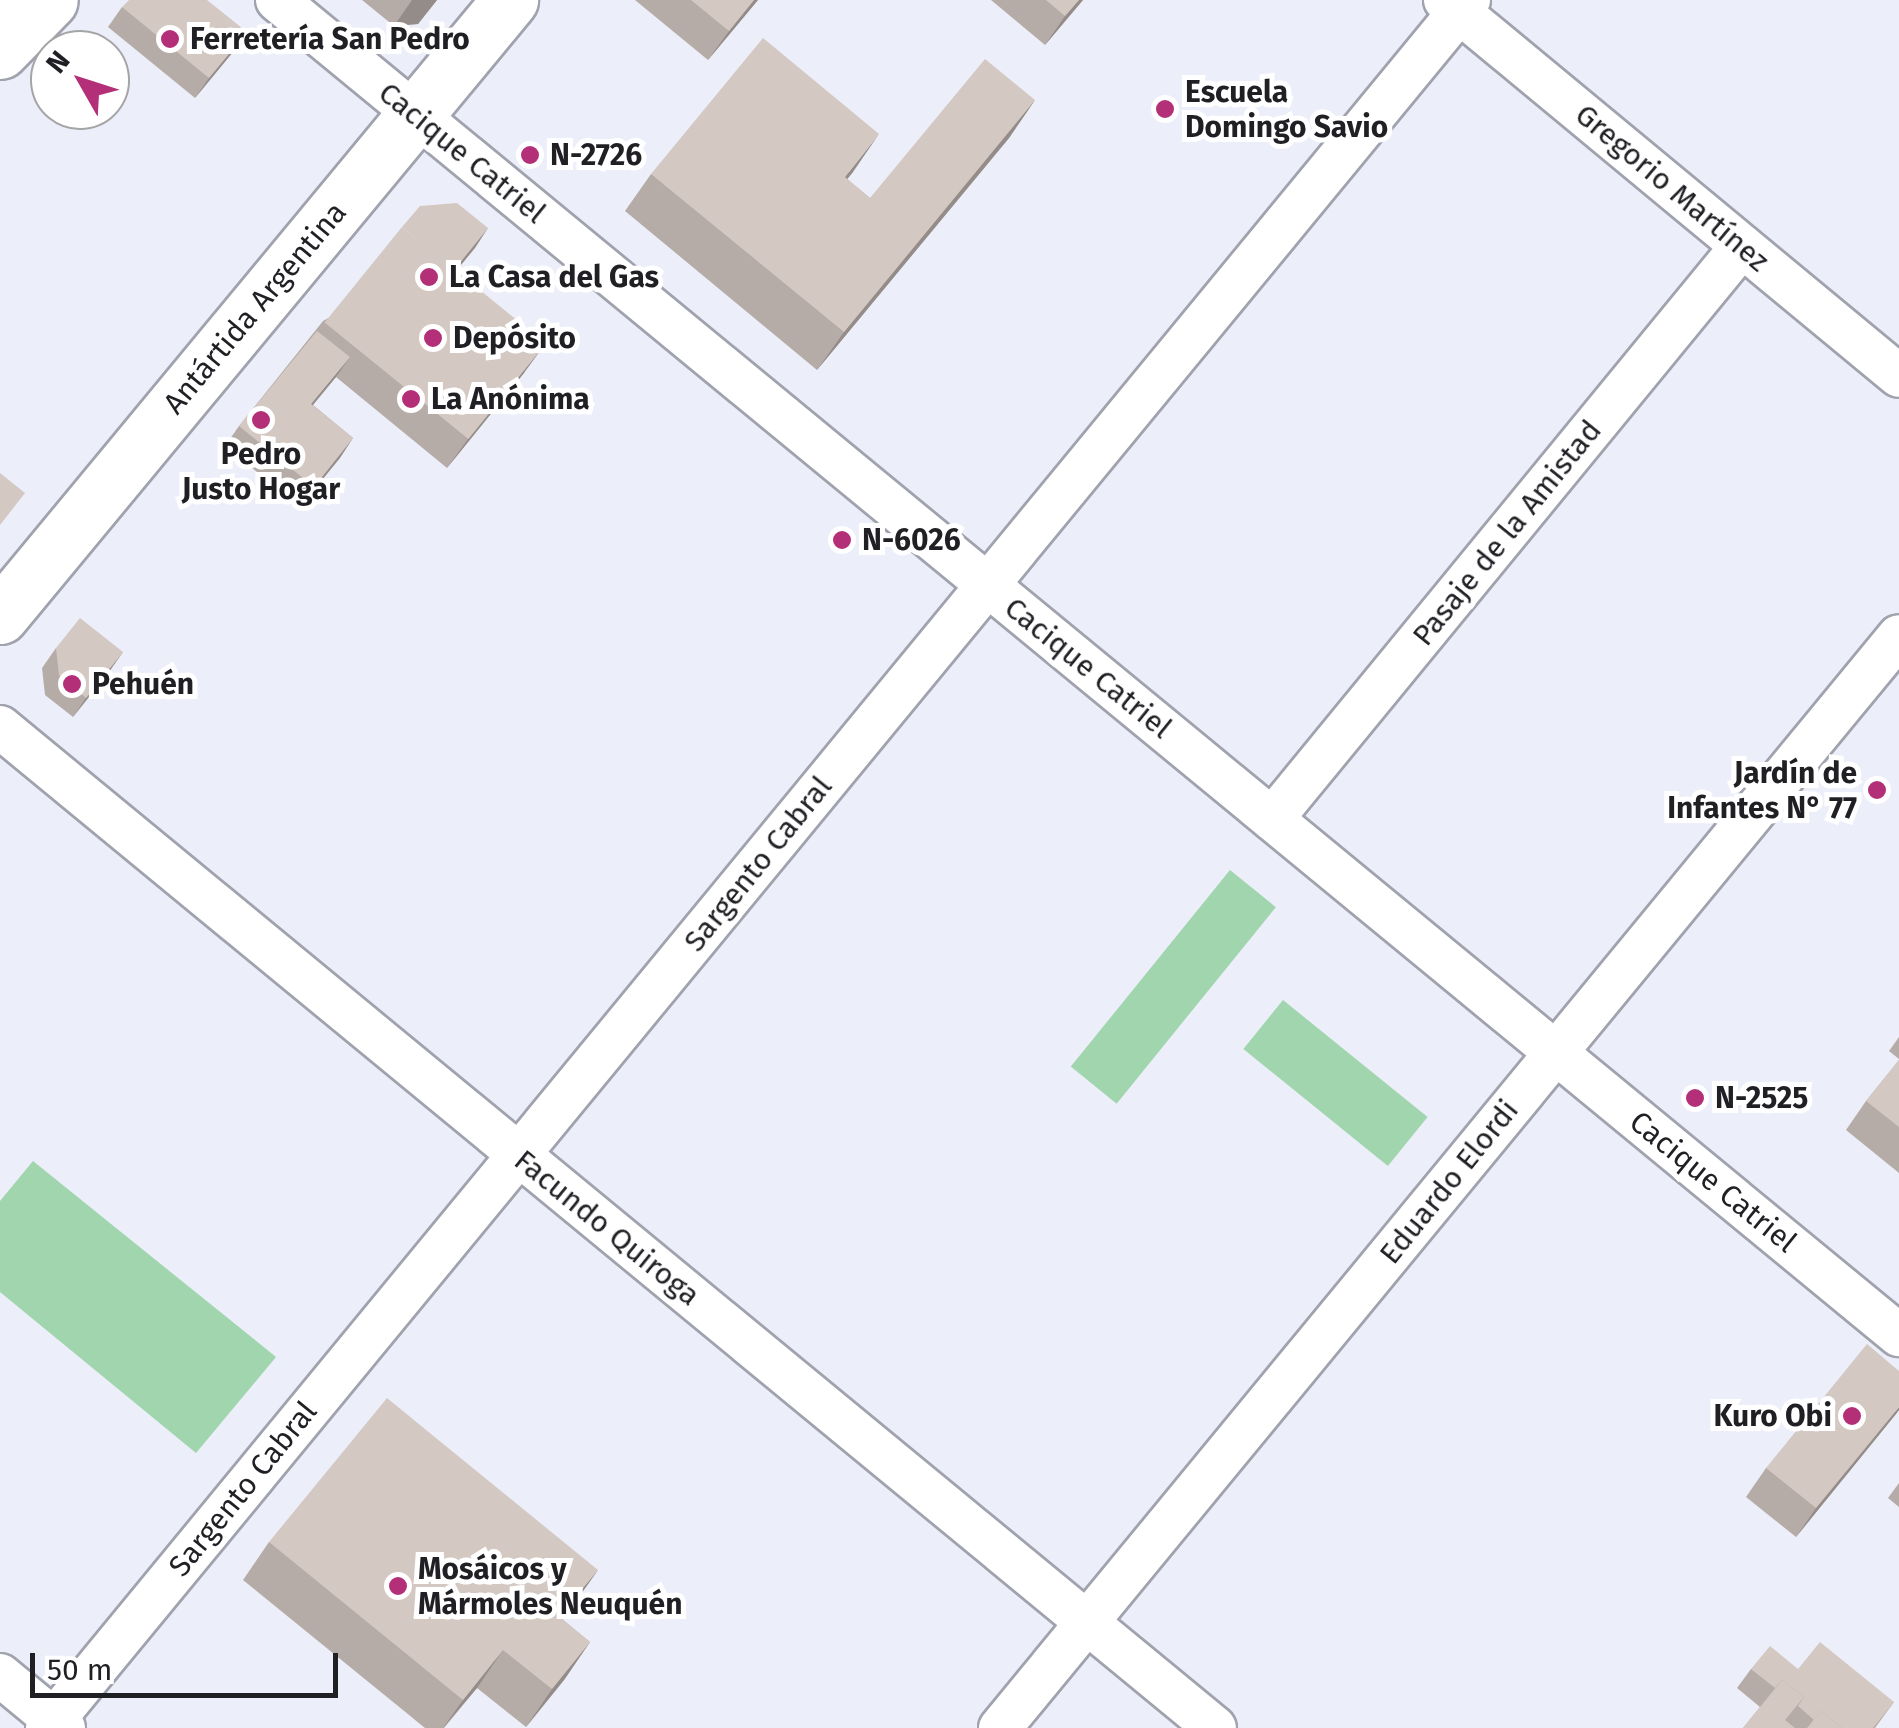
<!DOCTYPE html>
<html>
<head>
<meta charset="utf-8">
<style>
  body { margin:0 }
  #map { position:relative; width:1899px; height:1728px; overflow:hidden; background:#eceefa; font-family:"Fira Sans",sans-serif }
  div>[style] { position:absolute }
  .green>* { inset:0; background:#a0d5ae; transform-origin:0 0 }
  .roads { filter:drop-shadow(2px 0 #a0a2ad) drop-shadow(-2px 0 #a0a2ad) drop-shadow(0 2px #a0a2ad) drop-shadow(0 -2px #a0a2ad) }
  .minor>* { height:42px; margin:-21px; padding:0 21px; transform-origin:21px; border-radius:21px; background:#fff }
  .major>* { height:55px; margin:-27.5px; padding:0 27.5px; transform-origin:27.5px; border-radius:27.5px; background:#fff }
  .wall>* { inset:0; background:#b6aca7 }
  .shaded-wall>* { inset:0; background:#948c88 }
  .building>* { inset:0; background:#d4c8c2; transform-origin:0 0 }
  .dots>* { width:28px; height:28px; translate:-50% -50%; box-sizing:border-box; border:5px solid #fff; border-radius:50% }
  span { translate:-50% -50%; white-space:nowrap; text-align:center; line-height:1.15; -webkit-text-stroke:10px #fff; paint-order:stroke }
  .poi-label { font-size:30px; color:#1f1f24; font-weight:700 }
  .left { translate:0 -50%; text-align:left }
  .right { translate:-100% -50%; text-align:right }
  .street-label { font-size:30px; color:#1f1f24 }
  .north { position:absolute; left:30px; top:30px; width:100px; height:100px; box-sizing:border-box; background:#fff; border:2px solid #a5a5a7; border-radius:50%; rotate:309deg; font-size:28px; font-weight:700; line-height:40px; text-align:center; color:#1f1f24 }
  .north::after { content:''; display:block; margin:auto; width:35px; height:45px; background:#b33078; clip-path:polygon(50% 0,100% 100%,50% 72%,0 100%) }
  .scale { position:absolute; left:30px; top:1653px; width:308px; height:45px; box-sizing:border-box; border:5px solid #1f1f24; border-top:0; padding-left:12px; font-size:30px; line-height:35px; white-space:nowrap; color:#1f1f24; -webkit-text-stroke:8px #fff; paint-order:stroke }
</style>
</head>
<body>
<div id="map">
  <div class="green">
    <div style="left:1230px;top:870px;width:59px;height:253px;rotate:39deg"></div>
    <div style="left:1283px;top:1000px;width:186px;height:63px;rotate:39deg"></div>
    <div style="clip-path:polygon(33px 1161px,276px 1357px,196px 1453px,0 1292px,0 1201px)"></div>
  </div>
  <div class="roads">
    <div class="minor">
      <div style="left:277px;top:0;width:2101px;rotate:39.46deg"></div>
      <div style="left:1445px;top:0;width:589px;rotate:39.63deg"></div>
      <div style="left:0;top:5px;width:7px;rotate:-45deg"></div>
      <div style="left:0;top:727px;width:1574px;rotate:39.48deg"></div>
      <div style="left:1272px;top:819px;width:741px;rotate:-50.64deg"></div>
      <div style="left:0;top:1675px;width:83px;rotate:39.6deg"></div>
      <div style="left:47px;top:1728px;width:2238px;rotate:-50.55deg"></div>
      <div style="left:1000px;top:1728px;width:1414px;rotate:-50.54deg"></div>
    </div>
    <div class="major">
      <div style="left:0;top:51px;width:71px;rotate:-45.6deg"></div>
      <div style="left:0;top:616px;width:800px;rotate:-50.38deg"></div>
    </div>
  </div>
  <div class="wall">
    <div style="clip-path:polygon(362px 0,437px 0,418px 24px,394px 26px)"></div>
    <div style="clip-path:polygon(635px 0,758px 0,708px 60px)"></div>
    <div style="clip-path:polygon(991px 0,1083px 0,1045px 45px)"></div>
    <div style="clip-path:polygon(122px 7px,247px 32px,233px 52px,195px 98px,108px 27px)"></div>
    <div style="clip-path:polygon(1035px 100px,1009px 138px,817px 370px,625px 211px,651px 174px,853px 172px,847px 179px,870px 198px)"></div>
    <div style="clip-path:polygon(488px 228px,456px 271px,524px 373px,447px 468px,336px 377px,313px 405px,353px 438px,300px 507px,225px 446px,239px 426px,323px 321px)"></div>
    <div style="clip-path:polygon(56px 648px,123px 652px,73px 717px,45px 695px,42px 668px)"></div>
    <div style="clip-path:polygon(1899px 1037px,1899px 1059px,1889px 1051px)"></div>
    <div style="clip-path:polygon(1899px 1060px,1899px 1173px,1846px 1130px,1866px 1101px)"></div>
    <div style="clip-path:polygon(1899px 1410px,1796px 1537px,1746px 1497px,1766px 1468px)"></div>
    <div style="clip-path:polygon(1899px 1483px,1899px 1507px,1888px 1498px)"></div>
    <div style="clip-path:polygon(269px 1542px,598px 1570px,562px 1619px,590px 1642px,564px 1680px,526px 1727px,477px 1688px,444px 1728px,425px 1728px,243px 1580px)"></div>
    <div style="clip-path:polygon(1751px 1669px,1798px 1669px,1894px 1702px,1875px 1728px,1743px 1728px,1760px 1707px,1737px 1688px)"></div>
  </div>
  <div class="shaded-wall">
    <div style="clip-path:polygon(412px 0,437px 0,418px 24px,394px 26px)"></div>
    <div style="clip-path:polygon(754px 0,758px 0,708px 60px,729px 31px)"></div>
    <div style="clip-path:polygon(1079px 0,1083px 0,1045px 45px,1065px 16px)"></div>
    <div style="clip-path:polygon(247px 32px,233px 52px,195px 98px,209px 78px)"></div>
    <div style="clip-path:polygon(1035px 100px,1009px 138px,817px 370px,844px 332px)"></div>
    <div style="clip-path:polygon(879px 134px,853px 172px,818px 215px,845px 177px)"></div>
    <div style="clip-path:polygon(488px 228px,475px 248px,433px 299px,447px 279px)"></div>
    <div style="clip-path:polygon(545px 344px,524px 373px,447px 468px,468px 439px)"></div>
    <div style="clip-path:polygon(350px 357px,336px 377px,297px 424px,311px 404px)"></div>
    <div style="clip-path:polygon(353px 438px,340px 458px,300px 507px,314px 487px)"></div>
    <div style="clip-path:polygon(123px 652px,109px 672px,73px 717px,86px 698px)"></div>
    <div style="clip-path:polygon(1899px 1407px,1899px 1410px,1896px 1414px,1796px 1537px,1816px 1508px)"></div>
    <div style="clip-path:polygon(598px 1570px,572px 1607px,533px 1655px,559px 1617px)"></div>
    <div style="clip-path:polygon(590px 1642px,564px 1680px,526px 1727px,552px 1689px)"></div>
    <div style="clip-path:polygon(503px 1650px,477px 1688px,443px 1728px,463px 1700px)"></div>
  </div>
  <div class="building">
    <div style="clip-path:polygon(129px 0,207px 0,247px 32px,209px 78px,122px 7px)"></div>
    <div style="clip-path:polygon(691px 0,754px 0,729px 31px)"></div>
    <div style="clip-path:polygon(1046px 0,1079px 0,1065px 16px)"></div>
    <div style="clip-path:polygon(763px 38px,879px 134px,845px 177px,870px 198px,985px 59px,1035px 100px,844px 332px,651px 174px)"></div>
    <div style="clip-path:polygon(457px 203px,488px 228px,454px 270px,402px 227px,420px 206px)"></div>
    <div style="left:402px;top:227px;width:185px;height:123px;rotate:39deg"></div>
    <div style="clip-path:polygon(317px 331px,350px 357px,311px 404px,353px 438px,314px 487px,239px 426px)"></div>
    <div style="clip-path:polygon(0 473px,25px 493px,0 525px)"></div>
    <div style="clip-path:polygon(80px 618px,123px 652px,86px 698px,59px 675px,56px 648px)"></div>
    <div style="clip-path:polygon(1899px 1060px,1899px 1127px,1866px 1101px)"></div>
    <div style="clip-path:polygon(1867px 1344px,1899px 1371px,1899px 1407px,1816px 1508px,1766px 1468px)"></div>
    <div style="clip-path:polygon(387px 1398px,598px 1570px,559px 1617px,590px 1642px,552px 1689px,503px 1650px,463px 1700px,269px 1542px)"></div>
    <div style="clip-path:polygon(1820px 1642px,1894px 1702px,1873px 1728px,1842px 1728px,1821px 1711px,1814px 1720px,1798px 1706px,1804px 1697px,1782px 1680px,1775px 1688px,1751px 1669px,1770px 1646px,1798px 1669px)"></div>
    <div style="clip-path:polygon(1782px 1680px,1804px 1697px,1785px 1720px,1795px 1728px,1743px 1728px)"></div>
    <div style="clip-path:polygon(1821px 1711px,1842px 1728px,1807px 1728px)"></div>
  </div>
  <div class="dots">
    <div style="left:170px;top:39px;background:#b33078"></div>
    <div style="left:1165px;top:109px;background:#b33078"></div>
    <div style="left:530px;top:155px;background:#b33078"></div>
    <div style="left:429px;top:277px;background:#b33078"></div>
    <div style="left:433px;top:338px;background:#b33078"></div>
    <div style="left:411px;top:399px;background:#b33078"></div>
    <div style="left:261px;top:420px;background:#b33078"></div>
    <div style="left:842px;top:540px;background:#b33078"></div>
    <div style="left:72px;top:684px;background:#b33078"></div>
    <div style="left:1877px;top:790px;background:#b33078"></div>
    <div style="left:1695px;top:1098px;background:#b33078"></div>
    <div style="left:1852px;top:1416px;background:#b33078"></div>
    <div style="left:398px;top:1586px;background:#b33078"></div>
  </div>
  <div class="poi-label">
    <span class="left" style="left:190px;top:39px">Ferretería San Pedro</span>
    <span class="left" style="left:1185px;top:109px">Escuela<br>Domingo Savio</span>
    <span class="left" style="left:550px;top:155px">N-2726</span>
    <span class="left" style="left:449px;top:277px">La Casa del Gas</span>
    <span class="left" style="left:453px;top:338px">Depósito</span>
    <span class="left" style="left:431px;top:399px">La Anónima</span>
    <span style="left:261px;top:471px">Pedro<br>Justo Hogar</span>
    <span class="left" style="left:862px;top:540px">N-6026</span>
    <span class="left" style="left:92px;top:684px">Pehuén</span>
    <span class="right" style="left:1857px;top:790px">Jardín de<br>Infantes N° 77</span>
    <span class="left" style="left:1715px;top:1098px">N-2525</span>
    <span class="right" style="left:1832px;top:1416px">Kuro Obi</span>
    <span class="left" style="left:418px;top:1586px">Mosáicos y<br>Mármoles Neuquén</span>
  </div>
  <div class="street-label">
    <span style="left:462px;top:153px;rotate:39deg">Cacique Catriel</span>
    <span style="left:1672px;top:188px;rotate:40deg">Gregorio Martínez</span>
    <span style="left:255px;top:308px;rotate:-50deg">Antártida Argentina</span>
    <span style="left:1507px;top:533px;rotate:-51deg">Pasaje de la Amistad</span>
    <span style="left:1088px;top:668px;rotate:39deg">Cacique Catriel</span>
    <span style="left:758px;top:864px;rotate:-51deg">Sargento Cabral</span>
    <span style="left:1449px;top:1182px;rotate:-51deg">Eduardo Elordi</span>
    <span style="left:1713px;top:1182px;rotate:39deg">Cacique Catriel</span>
    <span style="left:607px;top:1228px;rotate:39deg">Facundo Quiroga</span>
    <span style="left:243px;top:1489px;rotate:-51deg">Sargento Cabral</span>
  </div>
  <div class="north">N</div>
  <div class="scale">50 m</div>
</div>
</body>
</html>
